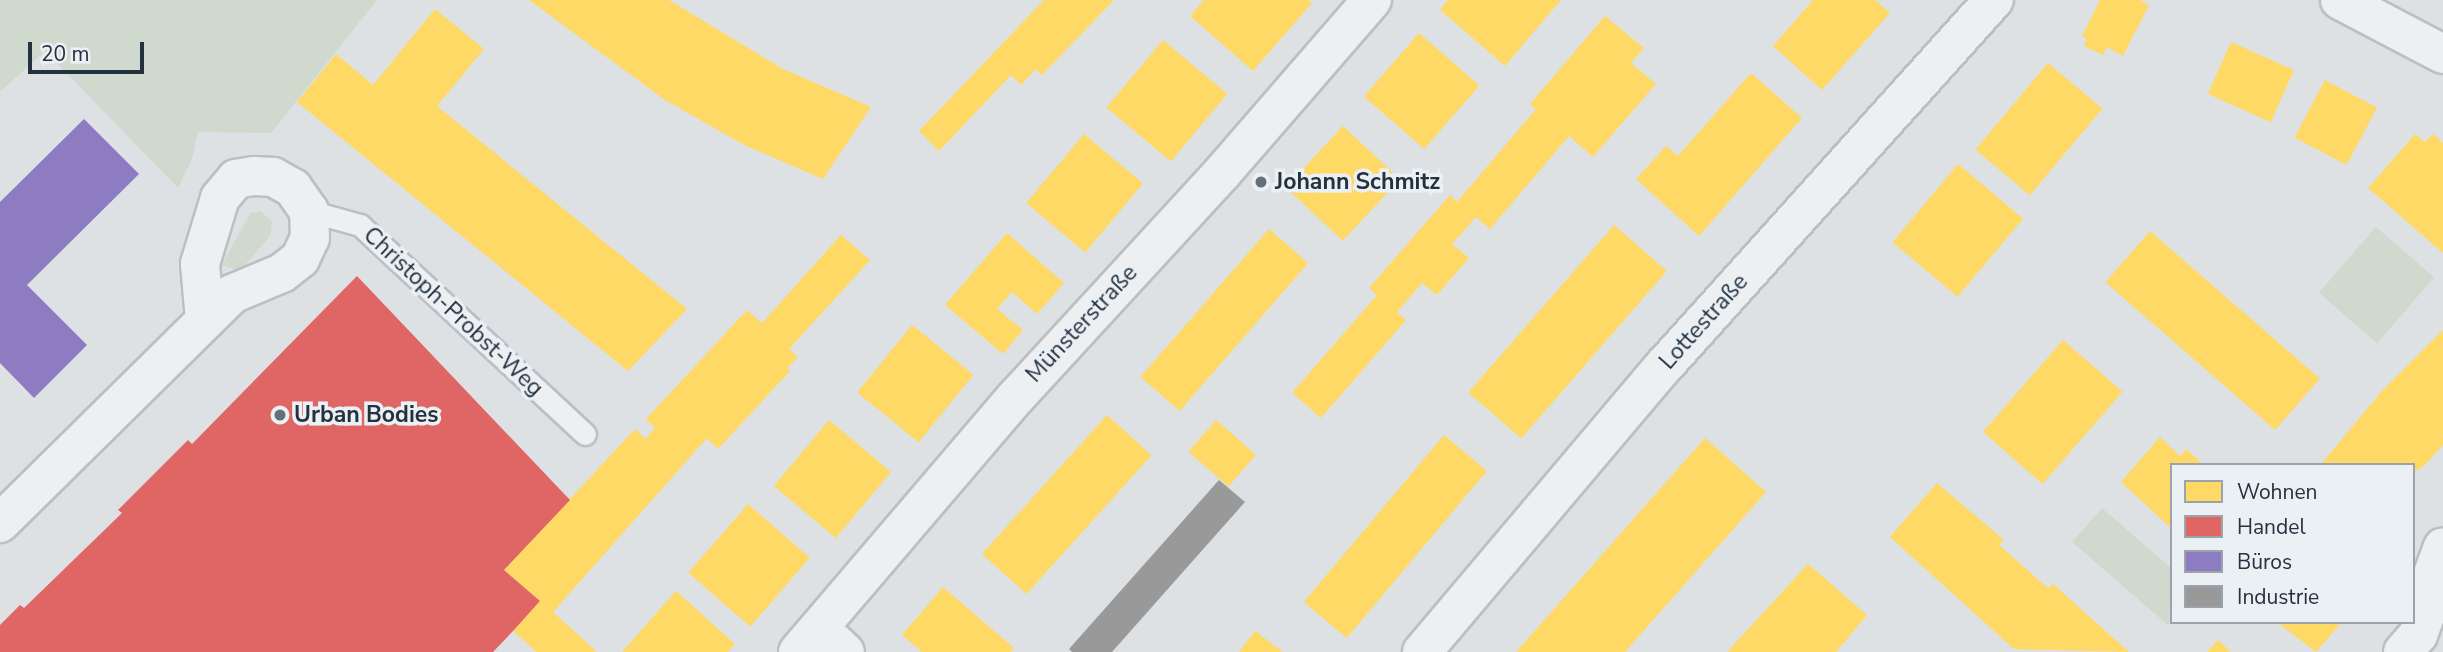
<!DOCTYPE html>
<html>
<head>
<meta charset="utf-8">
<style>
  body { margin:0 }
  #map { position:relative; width:2443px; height:652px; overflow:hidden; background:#dee1e4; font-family:"Nunito Sans",sans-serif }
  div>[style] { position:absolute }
  .green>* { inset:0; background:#d0d9ce; transform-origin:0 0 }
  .homes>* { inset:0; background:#ffd966; transform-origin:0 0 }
  .shops>* { inset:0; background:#e06666 }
  .offices>* { inset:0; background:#8e7cc3 }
  .industry>* { inset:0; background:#999 }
  .roads { filter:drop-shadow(2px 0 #bcbfc2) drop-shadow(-2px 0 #bcbfc2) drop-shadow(0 2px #bcbfc2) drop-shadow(0 -2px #bcbfc2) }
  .lane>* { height:21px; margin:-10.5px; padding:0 10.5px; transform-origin:10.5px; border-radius:10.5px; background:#edeff1 }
  .street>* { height:38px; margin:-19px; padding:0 19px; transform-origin:19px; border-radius:19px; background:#edeff1 }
  .dots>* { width:19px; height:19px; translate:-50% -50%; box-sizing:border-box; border:4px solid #ebf0f5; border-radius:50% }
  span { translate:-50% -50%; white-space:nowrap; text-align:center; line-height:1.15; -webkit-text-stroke:7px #ebf0f5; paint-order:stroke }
  .poi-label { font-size:23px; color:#24313e; font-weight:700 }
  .left { translate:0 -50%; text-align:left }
  .street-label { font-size:23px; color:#24313e }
  .legend { position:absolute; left:2170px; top:463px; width:245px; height:161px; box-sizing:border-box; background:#ebf0f5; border:2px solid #9ba4ac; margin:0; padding:9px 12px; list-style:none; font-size:21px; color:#24313e }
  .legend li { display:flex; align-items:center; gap:14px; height:35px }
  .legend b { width:35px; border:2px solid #9ba4ac }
  .scale { position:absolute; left:28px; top:42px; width:116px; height:32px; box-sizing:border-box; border:4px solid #24313e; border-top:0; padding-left:9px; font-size:21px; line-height:24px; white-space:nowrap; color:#24313e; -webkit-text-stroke:5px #ebf0f5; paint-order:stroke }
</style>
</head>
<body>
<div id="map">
  <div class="green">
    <div style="clip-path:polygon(0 0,377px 0,271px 133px,198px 132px,192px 159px,178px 188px,45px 51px,0 92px)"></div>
    <div style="clip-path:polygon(261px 211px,272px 222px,270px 236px,240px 271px,222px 265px,250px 213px)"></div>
    <div style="left:2376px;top:227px;width:77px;height:87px;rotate:41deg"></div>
    <div style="clip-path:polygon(2102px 508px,2172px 569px,2169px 626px,2072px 542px)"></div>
  </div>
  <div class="homes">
    <div style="clip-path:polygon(529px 0,669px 0,783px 69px,871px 107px,823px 179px,744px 145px,665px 100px)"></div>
    <div style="clip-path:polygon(1044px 0,1114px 0,1042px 75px,1036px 69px,1021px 85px,1011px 75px,939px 151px,919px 131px)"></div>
    <div style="clip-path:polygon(1204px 0,1308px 0,1312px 3px,1253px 71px,1190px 16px)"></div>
    <div style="clip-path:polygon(1448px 0,1561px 0,1505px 66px,1440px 10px)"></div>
    <div style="clip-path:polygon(1813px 0,1875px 0,1890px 13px,1822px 90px,1773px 46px)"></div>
    <div style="clip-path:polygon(2100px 0,2140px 0,2149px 5px,2123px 56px,2107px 47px,2103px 55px,2084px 46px,2087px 39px,2082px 36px)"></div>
    <div style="clip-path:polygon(435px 9px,484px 49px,437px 106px,687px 309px,628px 371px,297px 102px,336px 54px,373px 85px)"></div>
    <div style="clip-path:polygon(1605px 16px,1644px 48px,1631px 63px,1656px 84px,1593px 157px,1569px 136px,1490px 229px,1476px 217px,1452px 244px,1469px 258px,1437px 295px,1422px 283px,1397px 312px,1406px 320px,1321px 418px,1292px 393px,1377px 295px,1369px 288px,1450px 195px,1457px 202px,1536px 109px,1530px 104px)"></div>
    <div style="left:1419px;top:33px;width:80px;height:84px;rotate:41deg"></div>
    <div style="left:1163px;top:40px;width:84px;height:88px;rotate:40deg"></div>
    <div style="left:2231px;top:42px;width:69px;height:57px;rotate:24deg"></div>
    <div style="left:2048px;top:63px;width:71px;height:113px;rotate:40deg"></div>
    <div style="clip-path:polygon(1751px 73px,1802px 118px,1699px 236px,1636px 179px,1666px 146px,1678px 156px)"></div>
    <div style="left:2325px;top:80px;width:59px;height:65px;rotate:28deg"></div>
    <div style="left:1343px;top:126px;width:78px;height:84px;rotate:43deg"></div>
    <div style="left:1084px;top:134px;width:77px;height:90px;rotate:40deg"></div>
    <div style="clip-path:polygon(2415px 134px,2425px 142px,2433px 134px,2443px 143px,2443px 253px,2368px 188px)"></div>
    <div style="left:1958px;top:164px;width:85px;height:102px;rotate:40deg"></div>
    <div style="left:1614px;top:225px;width:70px;height:222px;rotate:41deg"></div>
    <div style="left:1269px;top:229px;width:52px;height:196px;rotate:41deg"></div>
    <div style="left:2150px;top:231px;width:225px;height:68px;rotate:41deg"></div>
    <div style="clip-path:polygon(1007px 233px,1064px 283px,1037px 314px,1012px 292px,997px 309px,1023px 330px,1003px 354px,945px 305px)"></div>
    <div style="clip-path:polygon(841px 235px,870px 260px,789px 349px,798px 357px,787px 368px,790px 371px,718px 449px,707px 438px,553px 612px,597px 652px,537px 652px,513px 631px,540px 601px,504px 570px,635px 429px,646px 439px,655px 428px,646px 419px,747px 310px,762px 323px)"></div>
    <div style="left:912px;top:325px;width:79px;height:87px;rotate:39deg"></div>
    <div style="clip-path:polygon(2443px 330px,2443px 445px,2425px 465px,2413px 473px,2413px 465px,2322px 463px,2381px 392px)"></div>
    <div style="left:2063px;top:340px;width:79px;height:122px;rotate:41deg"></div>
    <div style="left:1107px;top:415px;width:60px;height:187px;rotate:42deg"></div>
    <div style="left:829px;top:420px;width:81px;height:86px;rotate:40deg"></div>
    <div style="left:1216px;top:420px;width:53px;height:42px;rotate:41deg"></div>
    <div style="left:1444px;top:435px;width:56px;height:218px;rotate:40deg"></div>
    <div style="clip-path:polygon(2160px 437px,2180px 456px,2186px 449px,2204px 465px,2172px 465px,2172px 529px,2121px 482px)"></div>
    <div style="clip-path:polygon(1705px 438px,1766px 492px,1625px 652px,1516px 652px)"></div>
    <div style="clip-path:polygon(1937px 483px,2004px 540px,1999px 545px,2048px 588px,2053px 584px,2129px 652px,2014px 649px,1890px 537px)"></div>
    <div style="left:748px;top:504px;width:82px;height:91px;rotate:41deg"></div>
    <div style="clip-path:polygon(1808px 564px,1867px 615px,1836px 652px,1727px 652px)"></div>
    <div style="clip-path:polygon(943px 587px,1014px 648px,1010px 652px,922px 652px,902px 635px)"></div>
    <div style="clip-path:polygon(676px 591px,735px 644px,728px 652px,622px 652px)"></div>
    <div style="clip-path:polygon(2277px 622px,2342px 622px,2316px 652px)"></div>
    <div style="clip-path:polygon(1255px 631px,1283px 652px,1239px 652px)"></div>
    <div style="clip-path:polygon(2218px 640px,2231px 652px,2207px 652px)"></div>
  </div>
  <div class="shops">
    <div style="clip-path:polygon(357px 276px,570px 500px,504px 570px,540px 601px,513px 631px,493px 652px,0 652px,0 625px,20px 605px,24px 608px,122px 513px,118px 510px,188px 440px,192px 444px)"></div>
  </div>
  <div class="offices">
    <div style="clip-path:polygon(84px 119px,139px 174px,27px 285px,87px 345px,34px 398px,0 363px,0 202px)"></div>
  </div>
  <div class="industry">
    <div style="clip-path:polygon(1219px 480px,1245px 502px,1112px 652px,1072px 652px,1069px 649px)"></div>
  </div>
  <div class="roads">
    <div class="lane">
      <div style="left:309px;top:211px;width:53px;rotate:15.4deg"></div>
      <div style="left:360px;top:225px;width:307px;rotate:42.9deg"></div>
    </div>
    <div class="street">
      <div style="left:2340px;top:0;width:116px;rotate:27.7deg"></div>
      <div style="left:0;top:523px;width:326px;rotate:-44.6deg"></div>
      <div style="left:232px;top:294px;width:54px;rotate:-22.8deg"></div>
      <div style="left:282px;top:273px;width:23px;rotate:-38deg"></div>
      <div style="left:300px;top:259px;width:23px;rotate:-65deg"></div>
      <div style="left:310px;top:238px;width:27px;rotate:-92deg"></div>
      <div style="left:309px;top:211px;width:28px;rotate:-125deg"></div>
      <div style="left:293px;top:188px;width:23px;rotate:-151deg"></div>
      <div style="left:273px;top:177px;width:19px;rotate:-177deg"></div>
      <div style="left:254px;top:176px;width:18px;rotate:171deg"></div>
      <div style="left:236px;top:179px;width:25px;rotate:130deg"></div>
      <div style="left:220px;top:198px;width:69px;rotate:106.9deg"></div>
      <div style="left:200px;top:264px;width:56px;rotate:84.9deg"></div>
      <div style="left:820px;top:629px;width:34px;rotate:43deg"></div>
      <div style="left:798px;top:652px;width:335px;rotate:-49.5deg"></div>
      <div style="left:1016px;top:397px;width:304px;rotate:-47.4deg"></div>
      <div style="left:1222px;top:173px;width:229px;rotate:-49.1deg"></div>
      <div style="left:1422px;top:652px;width:375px;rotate:-49.8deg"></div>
      <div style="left:1664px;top:366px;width:493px;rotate:-48deg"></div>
      <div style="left:2403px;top:652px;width:23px;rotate:-49deg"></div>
      <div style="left:2418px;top:635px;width:20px;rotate:-70deg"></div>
      <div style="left:2425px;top:616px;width:18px;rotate:-93deg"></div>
      <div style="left:2424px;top:598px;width:54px;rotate:-69.6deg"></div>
    </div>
  </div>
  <div class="dots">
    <div style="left:1261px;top:182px;background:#656f78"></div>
    <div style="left:280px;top:415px;background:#656f78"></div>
  </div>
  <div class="poi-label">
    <span class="left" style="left:1275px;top:182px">Johann Schmitz</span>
    <span class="left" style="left:294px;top:415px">Urban Bodies</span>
  </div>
  <div class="street-label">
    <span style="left:453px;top:312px;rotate:43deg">Christoph-Probst-Weg</span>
    <span style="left:1704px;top:322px;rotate:-48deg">Lottestraße</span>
    <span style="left:1082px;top:324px;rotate:-47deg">Münsterstraße</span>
  </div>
  <ul class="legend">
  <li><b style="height:19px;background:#ffd966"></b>Wohnen</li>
  <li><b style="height:19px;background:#e06666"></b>Handel</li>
  <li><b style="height:19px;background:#8e7cc3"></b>Büros</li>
  <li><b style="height:19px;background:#999"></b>Industrie</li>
  </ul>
  <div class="scale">20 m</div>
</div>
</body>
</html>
